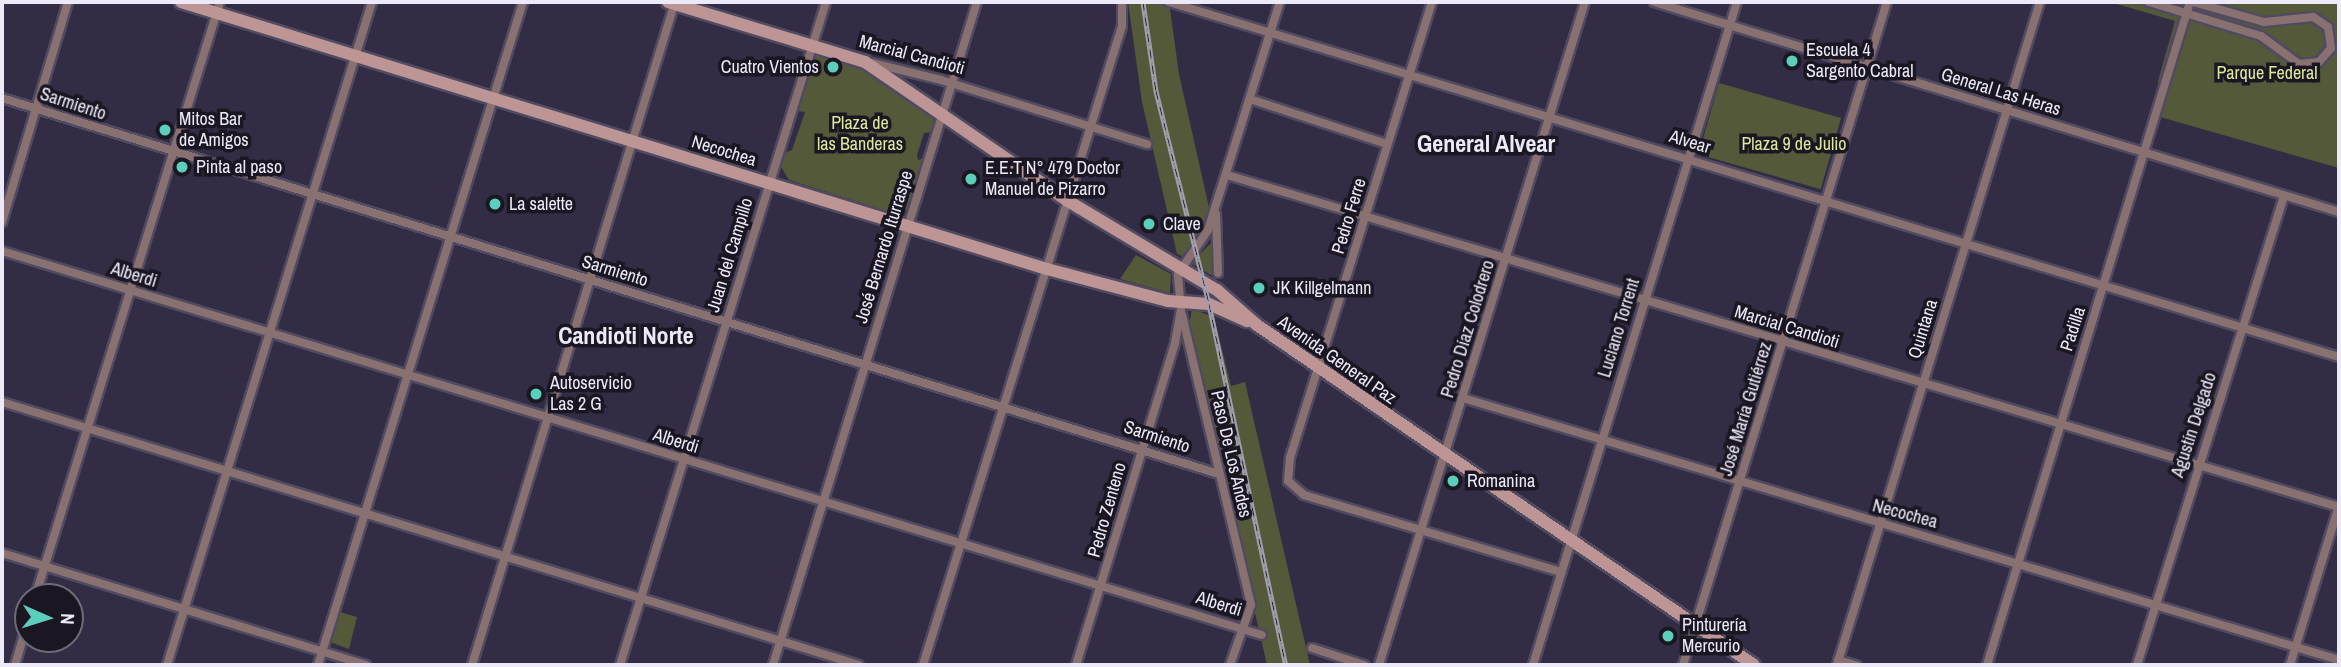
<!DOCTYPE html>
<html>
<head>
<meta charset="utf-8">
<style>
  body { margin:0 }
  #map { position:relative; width:2341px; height:667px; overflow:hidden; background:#322d44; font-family:"Archivo Narrow",sans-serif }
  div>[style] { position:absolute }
  .green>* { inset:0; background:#545939; transform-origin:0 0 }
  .roads { filter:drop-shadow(2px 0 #504b61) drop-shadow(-2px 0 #504b61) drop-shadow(0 2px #504b61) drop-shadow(0 -2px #504b61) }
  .street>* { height:8px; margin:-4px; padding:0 4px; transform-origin:4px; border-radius:4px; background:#8a7171 }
  .secondary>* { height:12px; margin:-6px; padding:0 6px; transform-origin:6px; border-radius:6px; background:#bd9595 }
  .rail>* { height:5px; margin-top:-2.5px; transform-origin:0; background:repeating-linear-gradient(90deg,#1a1722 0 8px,#a29eb0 0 16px); box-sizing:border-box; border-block:2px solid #a29eb0 }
  .dots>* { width:19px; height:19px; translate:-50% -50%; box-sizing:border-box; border:4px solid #1a1722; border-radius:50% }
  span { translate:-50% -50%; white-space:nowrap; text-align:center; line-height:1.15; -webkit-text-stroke:7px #1a1722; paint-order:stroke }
  .poi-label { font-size:18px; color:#ece9f8 }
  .left { translate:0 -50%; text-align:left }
  .right { translate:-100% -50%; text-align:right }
  .street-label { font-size:18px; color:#ece9f8 }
  .park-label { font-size:18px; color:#dde89a }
  .district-label { font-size:24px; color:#ece9f8; font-weight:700 }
  .frame { position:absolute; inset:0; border:4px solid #ece9f8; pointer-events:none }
  .north { position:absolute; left:14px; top:583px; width:70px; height:70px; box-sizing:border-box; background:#1a1722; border:2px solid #6e6b78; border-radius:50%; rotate:93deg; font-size:19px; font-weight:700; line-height:28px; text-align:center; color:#ece9f8 }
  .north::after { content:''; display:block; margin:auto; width:24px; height:32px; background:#5bcebc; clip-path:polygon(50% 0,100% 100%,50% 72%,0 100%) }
</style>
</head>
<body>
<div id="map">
  <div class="green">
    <div style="clip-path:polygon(1128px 2px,1169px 2px,1179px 74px,1210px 212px,1199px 236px,1182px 256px,1177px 254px,1142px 102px)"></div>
    <div style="clip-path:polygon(2110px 2px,2339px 2px,2339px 168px,2160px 117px,2158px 81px,2175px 21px)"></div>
    <div style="clip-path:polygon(825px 52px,864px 64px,931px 110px,935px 127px,933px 132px,924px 133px,917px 155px,918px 160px,924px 158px,908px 209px,896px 214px,789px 180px,778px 162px,781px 154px,792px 150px,805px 112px,795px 111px,813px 55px)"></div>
    <div style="left:1719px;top:83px;width:127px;height:74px;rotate:16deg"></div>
    <div style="clip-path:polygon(1213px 241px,1216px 278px,1191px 263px)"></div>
    <div style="clip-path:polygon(1136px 255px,1171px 274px,1170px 293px,1120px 279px)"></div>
    <div style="clip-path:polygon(1192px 309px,1214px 317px,1231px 386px,1245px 382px,1310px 665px,1267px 665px,1189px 325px)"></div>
    <div style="clip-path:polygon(340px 612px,357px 617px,349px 649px,330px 642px)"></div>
  </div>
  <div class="roads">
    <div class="street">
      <div style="left:1169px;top:2px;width:1223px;rotate:16.88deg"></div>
      <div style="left:1432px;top:2px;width:478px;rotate:107.3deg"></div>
      <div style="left:1290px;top:458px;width:23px;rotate:95deg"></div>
      <div style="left:1288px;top:481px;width:21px;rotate:41deg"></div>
      <div style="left:1304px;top:495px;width:268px;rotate:16.7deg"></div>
      <div style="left:1654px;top:2px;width:716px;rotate:17.04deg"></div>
      <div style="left:2149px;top:2px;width:117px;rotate:16.9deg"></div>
      <div style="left:2261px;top:36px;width:47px;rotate:36.4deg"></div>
      <div style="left:2299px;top:64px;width:20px;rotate:-6deg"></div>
      <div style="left:2319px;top:62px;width:18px;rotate:-49deg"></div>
      <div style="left:2331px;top:48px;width:21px;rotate:-98deg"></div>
      <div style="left:2328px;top:27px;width:18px;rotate:-146deg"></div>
      <div style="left:2313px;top:17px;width:49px;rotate:174.2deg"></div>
      <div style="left:2264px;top:22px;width:74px;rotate:-164.3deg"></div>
      <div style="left:872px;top:63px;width:71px;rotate:13.8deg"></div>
      <div style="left:941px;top:80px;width:216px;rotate:17.3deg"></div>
      <div style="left:2px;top:98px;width:1274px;rotate:17.17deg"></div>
      <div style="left:1250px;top:99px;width:144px;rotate:18.2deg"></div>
      <div style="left:1227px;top:175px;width:1161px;rotate:16.62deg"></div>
      <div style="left:1216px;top:214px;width:59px;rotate:88.1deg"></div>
      <div style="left:2px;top:222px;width:230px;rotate:-73.3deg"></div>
      <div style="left:2px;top:251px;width:1317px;rotate:16.95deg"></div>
      <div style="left:1182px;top:315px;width:298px;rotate:76.6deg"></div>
      <div style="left:1251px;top:605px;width:64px;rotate:109.3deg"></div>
      <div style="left:1463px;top:398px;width:914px;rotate:16.65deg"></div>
      <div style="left:2px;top:402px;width:896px;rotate:17.06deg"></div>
      <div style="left:2px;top:553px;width:381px;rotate:17.1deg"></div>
      <div style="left:35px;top:597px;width:623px;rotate:-72.73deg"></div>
      <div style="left:1312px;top:648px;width:55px;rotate:18.1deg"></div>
      <div style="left:1838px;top:660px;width:19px;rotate:16deg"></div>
      <div style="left:15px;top:665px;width:46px;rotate:-73.5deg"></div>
      <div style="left:167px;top:665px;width:694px;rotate:-72.82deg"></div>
      <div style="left:318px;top:665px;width:694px;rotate:-72.82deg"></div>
      <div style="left:472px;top:665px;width:693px;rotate:-72.98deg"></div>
      <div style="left:620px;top:665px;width:694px;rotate:-72.74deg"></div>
      <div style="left:773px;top:665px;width:694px;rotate:-72.9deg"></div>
      <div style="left:923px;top:665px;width:669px;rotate:-72.7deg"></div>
      <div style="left:1122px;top:26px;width:24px;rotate:-90deg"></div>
      <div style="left:1076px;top:665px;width:337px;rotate:-72.9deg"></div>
      <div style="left:1175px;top:343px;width:34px;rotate:-80deg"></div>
      <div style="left:1181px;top:310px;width:36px;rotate:-95deg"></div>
      <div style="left:1178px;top:274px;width:53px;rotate:-55.7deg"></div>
      <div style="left:1208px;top:230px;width:239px;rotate:-72.5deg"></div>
      <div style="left:1379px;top:665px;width:694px;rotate:-72.74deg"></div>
      <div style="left:1533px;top:665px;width:694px;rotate:-72.9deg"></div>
      <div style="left:1683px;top:665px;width:694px;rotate:-72.9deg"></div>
      <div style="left:1837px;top:665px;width:693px;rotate:-72.98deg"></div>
      <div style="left:1987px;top:665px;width:693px;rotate:-72.98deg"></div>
      <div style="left:2137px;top:665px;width:492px;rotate:-72.6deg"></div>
      <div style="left:2290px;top:665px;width:166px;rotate:-72.9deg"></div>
    </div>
    <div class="secondary">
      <div style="left:181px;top:2px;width:906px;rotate:17.14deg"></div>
      <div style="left:1047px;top:269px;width:125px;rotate:14.8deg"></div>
      <div style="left:1168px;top:301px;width:41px;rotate:4.2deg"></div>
      <div style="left:1209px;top:304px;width:42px;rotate:24.1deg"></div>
      <div style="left:668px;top:2px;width:206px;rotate:16.9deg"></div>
      <div style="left:865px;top:62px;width:246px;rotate:34.4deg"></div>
      <div style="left:1068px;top:201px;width:174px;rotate:30.9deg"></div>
      <div style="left:1217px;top:290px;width:53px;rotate:41.2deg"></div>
      <div style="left:1257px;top:325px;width:602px;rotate:34.38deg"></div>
    </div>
  </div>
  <div class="rail">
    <div style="left:1143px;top:2px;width:90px;rotate:81.7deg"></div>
    <div style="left:1156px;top:91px;width:219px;rotate:76deg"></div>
    <div style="left:1209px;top:304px;width:369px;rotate:78deg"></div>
  </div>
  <div class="dots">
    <div style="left:1792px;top:61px;background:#5bcebc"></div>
    <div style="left:833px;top:67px;background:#5bcebc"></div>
    <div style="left:165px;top:130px;background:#5bcebc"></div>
    <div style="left:182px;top:167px;background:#5bcebc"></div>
    <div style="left:971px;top:179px;background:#5bcebc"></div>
    <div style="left:495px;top:204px;background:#5bcebc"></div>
    <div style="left:1149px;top:224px;background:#5bcebc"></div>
    <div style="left:1259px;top:288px;background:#5bcebc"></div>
    <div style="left:536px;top:394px;background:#5bcebc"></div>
    <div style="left:1453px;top:481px;background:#5bcebc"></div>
    <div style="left:1668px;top:636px;background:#5bcebc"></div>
  </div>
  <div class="poi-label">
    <span class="left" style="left:1806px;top:61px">Escuela 4<br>Sargento Cabral</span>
    <span class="right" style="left:819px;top:67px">Cuatro Vientos</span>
    <span class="left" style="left:179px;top:130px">Mitos Bar<br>de Amigos</span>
    <span class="left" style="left:196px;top:167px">Pinta al paso</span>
    <span class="left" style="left:985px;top:179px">E.E.T N° 479 Doctor<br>Manuel de Pizarro</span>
    <span class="left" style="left:509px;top:204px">La salette</span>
    <span class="left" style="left:1163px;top:224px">Clave</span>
    <span class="left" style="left:1273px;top:288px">JK Killgelmann</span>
    <span class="left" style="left:550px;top:394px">Autoservicio<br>Las 2 G</span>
    <span class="left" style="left:1467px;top:481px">Romanina</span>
    <span class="left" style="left:1682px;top:636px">Pinturería<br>Mercurio</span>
  </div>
  <div class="street-label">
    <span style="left:912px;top:55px;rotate:15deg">Marcial Candioti</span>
    <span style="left:2001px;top:92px;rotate:17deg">General Las Heras</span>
    <span style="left:73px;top:104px;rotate:18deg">Sarmiento</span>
    <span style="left:1690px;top:142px;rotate:17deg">Alvear</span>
    <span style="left:724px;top:151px;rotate:17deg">Necochea</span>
    <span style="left:1349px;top:216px;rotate:-73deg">Pedro Ferre</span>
    <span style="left:884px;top:247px;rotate:-73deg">José Bernardo Iturraspe</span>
    <span style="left:730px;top:255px;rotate:-73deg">Juan del Campillo</span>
    <span style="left:615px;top:271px;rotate:17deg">Sarmiento</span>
    <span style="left:134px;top:275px;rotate:17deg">Alberdi</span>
    <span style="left:1787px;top:327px;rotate:17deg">Marcial Candioti</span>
    <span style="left:1619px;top:328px;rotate:-73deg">Luciano Torrent</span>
    <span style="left:1468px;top:329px;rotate:-73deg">Pedro Díaz Colodrero</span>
    <span style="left:1923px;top:329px;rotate:-73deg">Quintana</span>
    <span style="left:2073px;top:329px;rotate:-72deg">Padilla</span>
    <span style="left:1337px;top:360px;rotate:35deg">Avenida General Paz</span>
    <span style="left:1746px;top:409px;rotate:-73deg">José María Gutiérrez</span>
    <span style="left:2194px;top:425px;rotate:-72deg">Agustín Delgado</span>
    <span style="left:1157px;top:437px;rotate:18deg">Sarmiento</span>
    <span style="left:676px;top:441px;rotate:17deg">Alberdi</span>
    <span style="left:1231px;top:454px;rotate:77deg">Paso De Los Andes</span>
    <span style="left:1107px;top:510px;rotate:-74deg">Pedro Zenteno</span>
    <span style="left:1905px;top:514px;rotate:15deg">Necochea</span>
    <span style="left:1219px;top:604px;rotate:17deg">Alberdi</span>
  </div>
  <div class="park-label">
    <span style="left:2267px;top:73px">Parque Federal</span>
    <span style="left:860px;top:134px">Plaza de<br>las Banderas</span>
    <span style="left:1794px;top:144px">Plaza 9 de Julio</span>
  </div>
  <div class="district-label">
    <span style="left:1486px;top:144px">General Alvear</span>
    <span style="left:626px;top:336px">Candioti Norte</span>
  </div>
  <div class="frame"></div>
  <div class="north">N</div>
</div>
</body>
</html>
